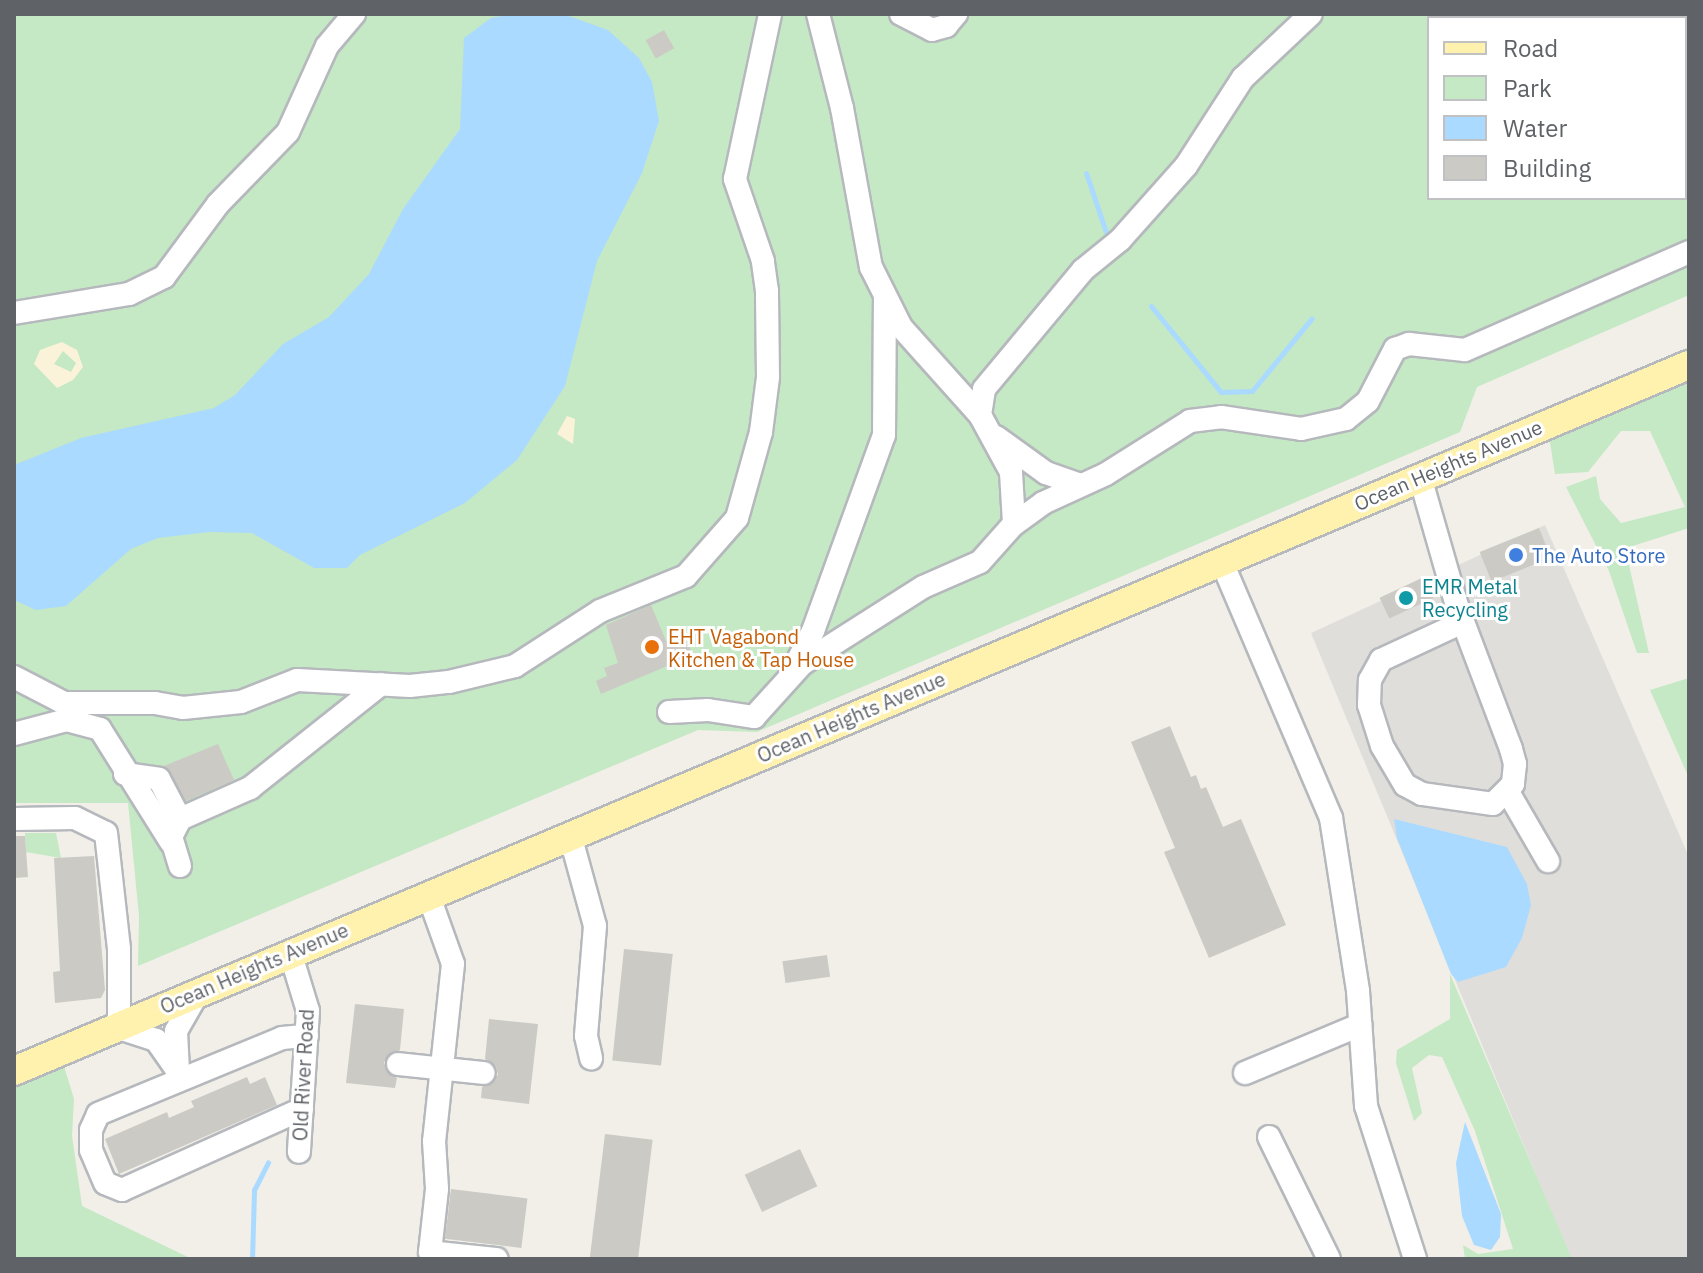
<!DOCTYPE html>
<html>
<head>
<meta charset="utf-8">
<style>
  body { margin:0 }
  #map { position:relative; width:1703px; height:1273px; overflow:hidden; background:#f1efe8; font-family:"IBM Plex Sans",sans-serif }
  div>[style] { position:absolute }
  .industrial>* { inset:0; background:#e0deda }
  .green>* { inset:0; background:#c5e8c5 }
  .sand>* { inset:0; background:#fbf3d9 }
  .water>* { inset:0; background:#aadaff }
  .stream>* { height:5px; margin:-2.5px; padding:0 2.5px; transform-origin:2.5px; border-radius:2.5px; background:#aadaff }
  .building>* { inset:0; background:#cccac5; transform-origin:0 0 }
  .roads { filter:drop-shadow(2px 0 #b5b8bc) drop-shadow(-2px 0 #b5b8bc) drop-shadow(0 2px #b5b8bc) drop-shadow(0 -2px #b5b8bc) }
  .minor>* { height:22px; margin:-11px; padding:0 11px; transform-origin:11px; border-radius:11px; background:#fff }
  .major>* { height:28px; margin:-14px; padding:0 14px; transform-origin:14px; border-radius:14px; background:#fff2af }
  .dots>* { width:22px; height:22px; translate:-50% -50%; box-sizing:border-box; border:4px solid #fff; border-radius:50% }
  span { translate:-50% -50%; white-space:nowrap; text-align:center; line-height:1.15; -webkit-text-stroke:6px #fff; paint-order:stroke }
  .street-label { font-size:20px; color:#5f6368 }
  .shop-label { font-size:20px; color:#366cbe }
  .left { translate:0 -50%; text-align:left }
  .culture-label { font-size:20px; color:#0d838f }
  .food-label { font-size:20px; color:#c56008 }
  .frame { position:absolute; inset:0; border:16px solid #5f6368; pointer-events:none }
  .legend { position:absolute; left:1427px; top:16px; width:260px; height:184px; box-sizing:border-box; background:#fff; border:2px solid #bfc1c3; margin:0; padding:10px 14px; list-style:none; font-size:24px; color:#5f6368 }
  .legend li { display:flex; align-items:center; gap:16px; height:40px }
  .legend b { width:40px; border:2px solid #bfc1c3 }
</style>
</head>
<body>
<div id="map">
  <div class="industrial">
    <div style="clip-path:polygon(1545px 525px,1689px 857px,1689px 1259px,1571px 1259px,1311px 633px)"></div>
  </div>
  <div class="green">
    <div style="clip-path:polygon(evenodd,14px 14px,1689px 14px,1689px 295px,1477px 387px,1460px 432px,757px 732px,698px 730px,138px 966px,139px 916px,128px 803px,14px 803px,14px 14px,1429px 18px,1685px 18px,1685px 198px,1429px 198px,1429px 18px)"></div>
    <div style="clip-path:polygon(1689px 377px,1689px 528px,1617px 551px,1629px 565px,1649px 653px,1637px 653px,1609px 571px,1566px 487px,1596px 476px,1600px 499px,1621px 523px,1685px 507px,1650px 431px,1621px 431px,1588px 472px,1555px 474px,1549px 436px)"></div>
    <div style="clip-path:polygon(1689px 678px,1689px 778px,1650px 690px)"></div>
    <div style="clip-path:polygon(25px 833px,56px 833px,61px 858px,26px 852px)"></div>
    <div style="clip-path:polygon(1450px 974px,1572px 1259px,1465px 1259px,1463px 1245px,1478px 1254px,1513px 1249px,1475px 1131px,1442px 1057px,1429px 1055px,1412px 1068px,1422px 1113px,1414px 1121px,1396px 1063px,1397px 1050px,1450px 1019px)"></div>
    <div style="clip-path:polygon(64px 1066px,74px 1099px,72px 1136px,82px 1206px,192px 1259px,14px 1259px,14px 1086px)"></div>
  </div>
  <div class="sand">
    <div style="clip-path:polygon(evenodd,62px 342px,77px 350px,83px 367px,73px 380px,57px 388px,34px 364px,40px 350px,62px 342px,63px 351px,76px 363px,71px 372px,54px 364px,63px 351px)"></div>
    <div style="clip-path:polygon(567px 416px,575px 419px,573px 444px,557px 434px)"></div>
  </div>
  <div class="water">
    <div style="clip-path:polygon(512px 14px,563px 14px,608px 30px,639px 58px,652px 82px,659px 121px,642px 173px,597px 261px,565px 386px,517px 460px,465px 503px,360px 555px,347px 568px,314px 568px,252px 533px,209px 532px,158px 538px,131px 549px,66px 606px,36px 610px,14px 600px,14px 465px,81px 438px,214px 408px,235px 395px,283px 344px,329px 317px,369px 274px,403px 209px,460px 129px,464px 38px,491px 18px)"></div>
    <div style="clip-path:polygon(1394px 819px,1507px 847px,1527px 884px,1531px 905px,1522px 938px,1506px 967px,1458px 982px,1451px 974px,1397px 838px)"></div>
    <div style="clip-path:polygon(1465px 1122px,1501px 1214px,1500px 1237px,1491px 1250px,1474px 1245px,1462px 1216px,1456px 1163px)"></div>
  </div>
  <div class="stream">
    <div style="left:1580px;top:14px;width:23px;rotate:10deg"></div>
    <div style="left:1685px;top:20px;width:4px;rotate:-27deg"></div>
    <div style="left:1685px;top:71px;width:4px;rotate:-14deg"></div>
    <div style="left:1086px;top:173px;width:62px;rotate:71.3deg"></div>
    <div style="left:1151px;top:306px;width:111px;rotate:50.9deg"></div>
    <div style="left:1221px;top:392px;width:31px;rotate:-2deg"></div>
    <div style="left:1252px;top:391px;width:94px;rotate:-50.6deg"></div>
    <div style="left:252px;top:1259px;width:69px;rotate:-88.3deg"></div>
    <div style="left:254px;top:1190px;width:31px;rotate:-63deg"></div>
  </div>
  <div class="building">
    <div style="left:664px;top:30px;width:21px;height:21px;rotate:61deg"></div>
    <div style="left:1539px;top:528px;width:32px;height:64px;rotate:68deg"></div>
    <div style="left:1424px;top:577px;width:23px;height:49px;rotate:65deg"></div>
    <div style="clip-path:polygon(651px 605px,666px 641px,684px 634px,693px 655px,601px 694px,596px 681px,607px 676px,604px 668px,618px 663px,606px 625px)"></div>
    <div style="clip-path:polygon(1170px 726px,1191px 777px,1196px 775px,1201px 789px,1206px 787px,1223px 827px,1241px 819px,1286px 925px,1209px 958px,1164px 852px,1175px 848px,1131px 742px)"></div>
    <div style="clip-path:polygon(218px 744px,234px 780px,186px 801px,164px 766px)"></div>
    <div style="clip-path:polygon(14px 836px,25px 836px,28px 877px,14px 878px)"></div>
    <div style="clip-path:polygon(94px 856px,105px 990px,101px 998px,55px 1003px,53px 972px,60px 971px,54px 858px)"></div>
    <div style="left:624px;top:949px;width:49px;height:112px;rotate:6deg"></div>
    <div style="left:827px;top:955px;width:22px;height:45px;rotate:82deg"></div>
    <div style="clip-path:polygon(355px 1004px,404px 1009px,400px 1050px,384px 1062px,386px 1070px,397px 1078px,395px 1088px,346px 1083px)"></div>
    <div style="clip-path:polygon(489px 1019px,538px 1024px,529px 1104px,481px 1098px,482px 1087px,498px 1075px,496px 1067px,485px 1059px)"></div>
    <div style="clip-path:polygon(247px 1077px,250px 1084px,265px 1077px,277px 1105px,119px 1174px,105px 1139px,167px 1112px,169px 1118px,194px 1107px,191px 1101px)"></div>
    <div style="left:605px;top:1134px;width:48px;height:126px;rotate:7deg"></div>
    <div style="left:800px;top:1149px;width:41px;height:61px;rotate:65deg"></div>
    <div style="left:451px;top:1189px;width:77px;height:50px;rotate:7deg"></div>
  </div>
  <div class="roads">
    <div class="minor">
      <div style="left:818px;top:14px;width:97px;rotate:75.7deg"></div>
      <div style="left:842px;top:108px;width:162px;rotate:79.7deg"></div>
      <div style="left:871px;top:267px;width:67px;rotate:63.4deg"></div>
      <div style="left:901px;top:327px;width:118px;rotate:48.1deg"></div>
      <div style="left:901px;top:14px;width:35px;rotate:27deg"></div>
      <div style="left:932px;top:30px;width:15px;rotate:-16deg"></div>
      <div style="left:946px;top:26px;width:16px;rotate:-50deg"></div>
      <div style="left:1685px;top:46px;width:4px;rotate:-14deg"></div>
      <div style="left:1685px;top:93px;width:4px;rotate:-27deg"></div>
      <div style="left:14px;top:313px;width:117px;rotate:-9.4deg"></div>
      <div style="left:129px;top:294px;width:39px;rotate:-26deg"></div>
      <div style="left:164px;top:277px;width:91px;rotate:-53.5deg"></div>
      <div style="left:218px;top:204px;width:100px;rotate:-45.8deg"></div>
      <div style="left:288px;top:132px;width:94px;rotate:-65.6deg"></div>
      <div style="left:327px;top:46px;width:42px;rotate:-49.8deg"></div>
      <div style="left:996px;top:437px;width:62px;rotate:35.8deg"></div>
      <div style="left:1046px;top:473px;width:37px;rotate:19deg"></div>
      <div style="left:1420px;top:477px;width:134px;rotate:74deg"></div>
      <div style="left:1457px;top:606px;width:153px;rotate:69.3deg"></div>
      <div style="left:1511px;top:749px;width:16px;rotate:75deg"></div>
      <div style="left:1515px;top:764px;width:20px;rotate:96deg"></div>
      <div style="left:1513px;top:784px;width:28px;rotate:135deg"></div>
      <div style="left:1493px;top:804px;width:72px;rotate:-172deg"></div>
      <div style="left:1422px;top:794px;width:19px;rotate:-152deg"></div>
      <div style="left:1405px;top:785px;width:45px;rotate:-120.5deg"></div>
      <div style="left:1382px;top:746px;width:43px;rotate:-107.6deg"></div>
      <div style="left:1369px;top:705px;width:25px;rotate:-88deg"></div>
      <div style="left:1370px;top:680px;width:23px;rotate:-61deg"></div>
      <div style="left:1381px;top:660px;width:90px;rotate:-24.9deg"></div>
      <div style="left:1014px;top:523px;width:51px;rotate:-93.4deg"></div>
      <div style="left:1011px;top:472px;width:65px;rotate:-118.5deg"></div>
      <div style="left:980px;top:415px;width:26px;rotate:-81deg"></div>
      <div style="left:984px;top:389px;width:155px;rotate:-50.2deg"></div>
      <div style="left:1083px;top:270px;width:48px;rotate:-39deg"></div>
      <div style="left:1120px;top:240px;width:99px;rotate:-48.3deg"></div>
      <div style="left:1186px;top:166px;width:105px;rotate:-57.1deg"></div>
      <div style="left:1243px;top:78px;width:93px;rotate:-43.3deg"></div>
      <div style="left:1221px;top:560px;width:280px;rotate:66.9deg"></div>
      <div style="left:1331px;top:818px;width:175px;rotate:81.1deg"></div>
      <div style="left:1358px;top:991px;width:115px;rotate:86deg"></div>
      <div style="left:1366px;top:1106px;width:161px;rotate:72.2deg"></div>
      <div style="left:794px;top:668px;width:42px;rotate:-62.8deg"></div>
      <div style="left:813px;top:631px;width:208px;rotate:-70.1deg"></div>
      <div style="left:884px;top:435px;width:136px;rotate:-89.6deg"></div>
      <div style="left:14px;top:677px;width:56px;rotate:27.5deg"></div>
      <div style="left:64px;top:703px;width:91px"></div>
      <div style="left:155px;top:703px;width:28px;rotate:10deg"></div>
      <div style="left:183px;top:708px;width:58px;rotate:-5.9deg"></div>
      <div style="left:241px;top:702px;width:60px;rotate:-21.4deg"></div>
      <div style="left:297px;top:680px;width:113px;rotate:3deg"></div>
      <div style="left:410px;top:686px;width:39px;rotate:-6deg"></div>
      <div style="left:449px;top:682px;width:68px;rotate:-13.6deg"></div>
      <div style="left:515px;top:666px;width:101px;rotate:-32.9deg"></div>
      <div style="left:600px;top:611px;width:93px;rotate:-22.1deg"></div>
      <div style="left:686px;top:576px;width:77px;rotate:-48.7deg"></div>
      <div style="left:737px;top:518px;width:89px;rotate:-74.4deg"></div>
      <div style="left:761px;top:432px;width:55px;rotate:-82.7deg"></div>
      <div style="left:768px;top:377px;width:86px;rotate:-90.7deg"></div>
      <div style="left:767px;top:291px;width:30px;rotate:-98deg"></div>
      <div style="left:763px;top:261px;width:87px;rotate:-108.9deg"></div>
      <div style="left:735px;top:179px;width:169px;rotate:-78deg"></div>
      <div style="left:669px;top:712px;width:39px;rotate:-3deg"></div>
      <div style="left:708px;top:710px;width:47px;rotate:8.7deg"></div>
      <div style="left:754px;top:717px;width:72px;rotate:-47.8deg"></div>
      <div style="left:802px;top:664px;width:143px;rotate:-32.5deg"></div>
      <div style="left:923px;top:587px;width:62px;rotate:-23.7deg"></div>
      <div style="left:980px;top:562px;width:50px;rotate:-48.3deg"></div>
      <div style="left:1013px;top:525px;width:37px;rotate:-36deg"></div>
      <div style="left:1043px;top:503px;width:69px;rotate:-24.7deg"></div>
      <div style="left:1106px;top:474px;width:99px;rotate:-32.2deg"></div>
      <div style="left:1190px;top:421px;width:31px;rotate:-7deg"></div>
      <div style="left:1221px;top:417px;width:81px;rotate:8.5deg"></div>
      <div style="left:1301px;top:429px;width:46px;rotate:-12.5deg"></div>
      <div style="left:1346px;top:419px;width:28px;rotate:-39deg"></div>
      <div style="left:1368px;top:401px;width:59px;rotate:-62.6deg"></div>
      <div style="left:1395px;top:349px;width:15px;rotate:-20deg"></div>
      <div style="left:1409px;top:344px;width:56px;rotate:6.1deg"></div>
      <div style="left:1465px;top:350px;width:244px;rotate:-23.6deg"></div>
      <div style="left:14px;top:734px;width:55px;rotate:-14.8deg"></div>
      <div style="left:67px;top:720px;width:34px;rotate:15deg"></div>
      <div style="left:100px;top:729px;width:133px;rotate:57.9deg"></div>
      <div style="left:125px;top:774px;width:34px;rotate:8deg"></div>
      <div style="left:159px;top:779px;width:45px;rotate:62.3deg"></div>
      <div style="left:1508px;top:792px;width:80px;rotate:59.9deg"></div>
      <div style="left:14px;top:819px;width:61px;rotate:-0.9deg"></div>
      <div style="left:75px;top:818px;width:34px;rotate:26deg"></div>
      <div style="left:106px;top:833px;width:117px;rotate:83.6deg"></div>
      <div style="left:119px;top:949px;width:79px;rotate:90deg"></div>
      <div style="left:119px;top:1028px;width:39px;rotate:18deg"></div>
      <div style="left:156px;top:1040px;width:38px;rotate:55deg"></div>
      <div style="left:178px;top:1071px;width:40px;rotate:-92.9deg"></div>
      <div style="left:176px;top:1031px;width:46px;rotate:-60.1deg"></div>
      <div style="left:570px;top:835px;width:94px;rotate:74.6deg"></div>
      <div style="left:595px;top:926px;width:110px;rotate:94.7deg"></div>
      <div style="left:586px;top:1036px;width:23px;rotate:77deg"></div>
      <div style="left:180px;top:866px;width:30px;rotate:-107deg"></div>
      <div style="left:171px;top:837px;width:20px;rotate:-63deg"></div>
      <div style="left:180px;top:819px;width:77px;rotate:-23.9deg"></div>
      <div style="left:250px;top:788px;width:167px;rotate:-38.4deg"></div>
      <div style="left:428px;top:894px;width:74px;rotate:70.3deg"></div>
      <div style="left:453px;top:964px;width:178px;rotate:96.1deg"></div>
      <div style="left:434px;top:1141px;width:48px;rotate:86.4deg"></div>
      <div style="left:437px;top:1189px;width:63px;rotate:96.3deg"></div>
      <div style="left:430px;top:1252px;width:67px;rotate:6deg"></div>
      <div style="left:290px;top:952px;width:62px;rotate:73deg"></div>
      <div style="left:308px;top:1011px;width:141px;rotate:93.7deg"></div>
      <div style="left:398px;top:1064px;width:86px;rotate:6deg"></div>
      <div style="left:1245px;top:1073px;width:125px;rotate:-22.7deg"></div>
      <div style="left:302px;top:1109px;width:197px;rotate:155.8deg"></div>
      <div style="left:122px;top:1190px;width:18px;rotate:-158deg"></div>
      <div style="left:105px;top:1183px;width:36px;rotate:-113deg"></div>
      <div style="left:91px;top:1150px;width:20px;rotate:-90deg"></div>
      <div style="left:91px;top:1130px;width:17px;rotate:-66deg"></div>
      <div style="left:98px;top:1114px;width:199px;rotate:-22.4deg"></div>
      <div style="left:282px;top:1038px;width:25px;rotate:-5deg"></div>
      <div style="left:1269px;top:1137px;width:136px;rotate:63.8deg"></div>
    </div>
    <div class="major">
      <div style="left:14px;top:1071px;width:1818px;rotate:-22.86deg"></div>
    </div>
  </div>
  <div class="dots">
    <div style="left:1516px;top:555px;background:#3f7fe0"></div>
    <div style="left:1406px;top:598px;background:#0f9aa8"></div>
    <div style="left:652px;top:647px;background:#e8710a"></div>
  </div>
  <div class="street-label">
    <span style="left:1448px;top:465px;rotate:-23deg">Ocean Heights Avenue</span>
    <span style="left:851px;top:717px;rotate:-23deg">Ocean Heights Avenue</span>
    <span style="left:254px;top:968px;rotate:-23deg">Ocean Heights Avenue</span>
    <span style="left:303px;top:1075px;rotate:-87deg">Old River Road</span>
  </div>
  <div class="shop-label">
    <span class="left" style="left:1532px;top:555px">The Auto Store</span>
  </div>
  <div class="culture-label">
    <span class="left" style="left:1422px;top:598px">EMR Metal<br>Recycling</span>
  </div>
  <div class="food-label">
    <span class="left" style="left:668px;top:648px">EHT Vagabond<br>Kitchen &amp; Tap House</span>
  </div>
  <div class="frame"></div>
  <ul class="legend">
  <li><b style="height:10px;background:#fff2af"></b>Road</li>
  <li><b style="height:22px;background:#c5e8c5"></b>Park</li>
  <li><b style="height:22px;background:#aadaff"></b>Water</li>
  <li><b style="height:22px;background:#cccac5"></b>Building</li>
  </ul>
</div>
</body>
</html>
